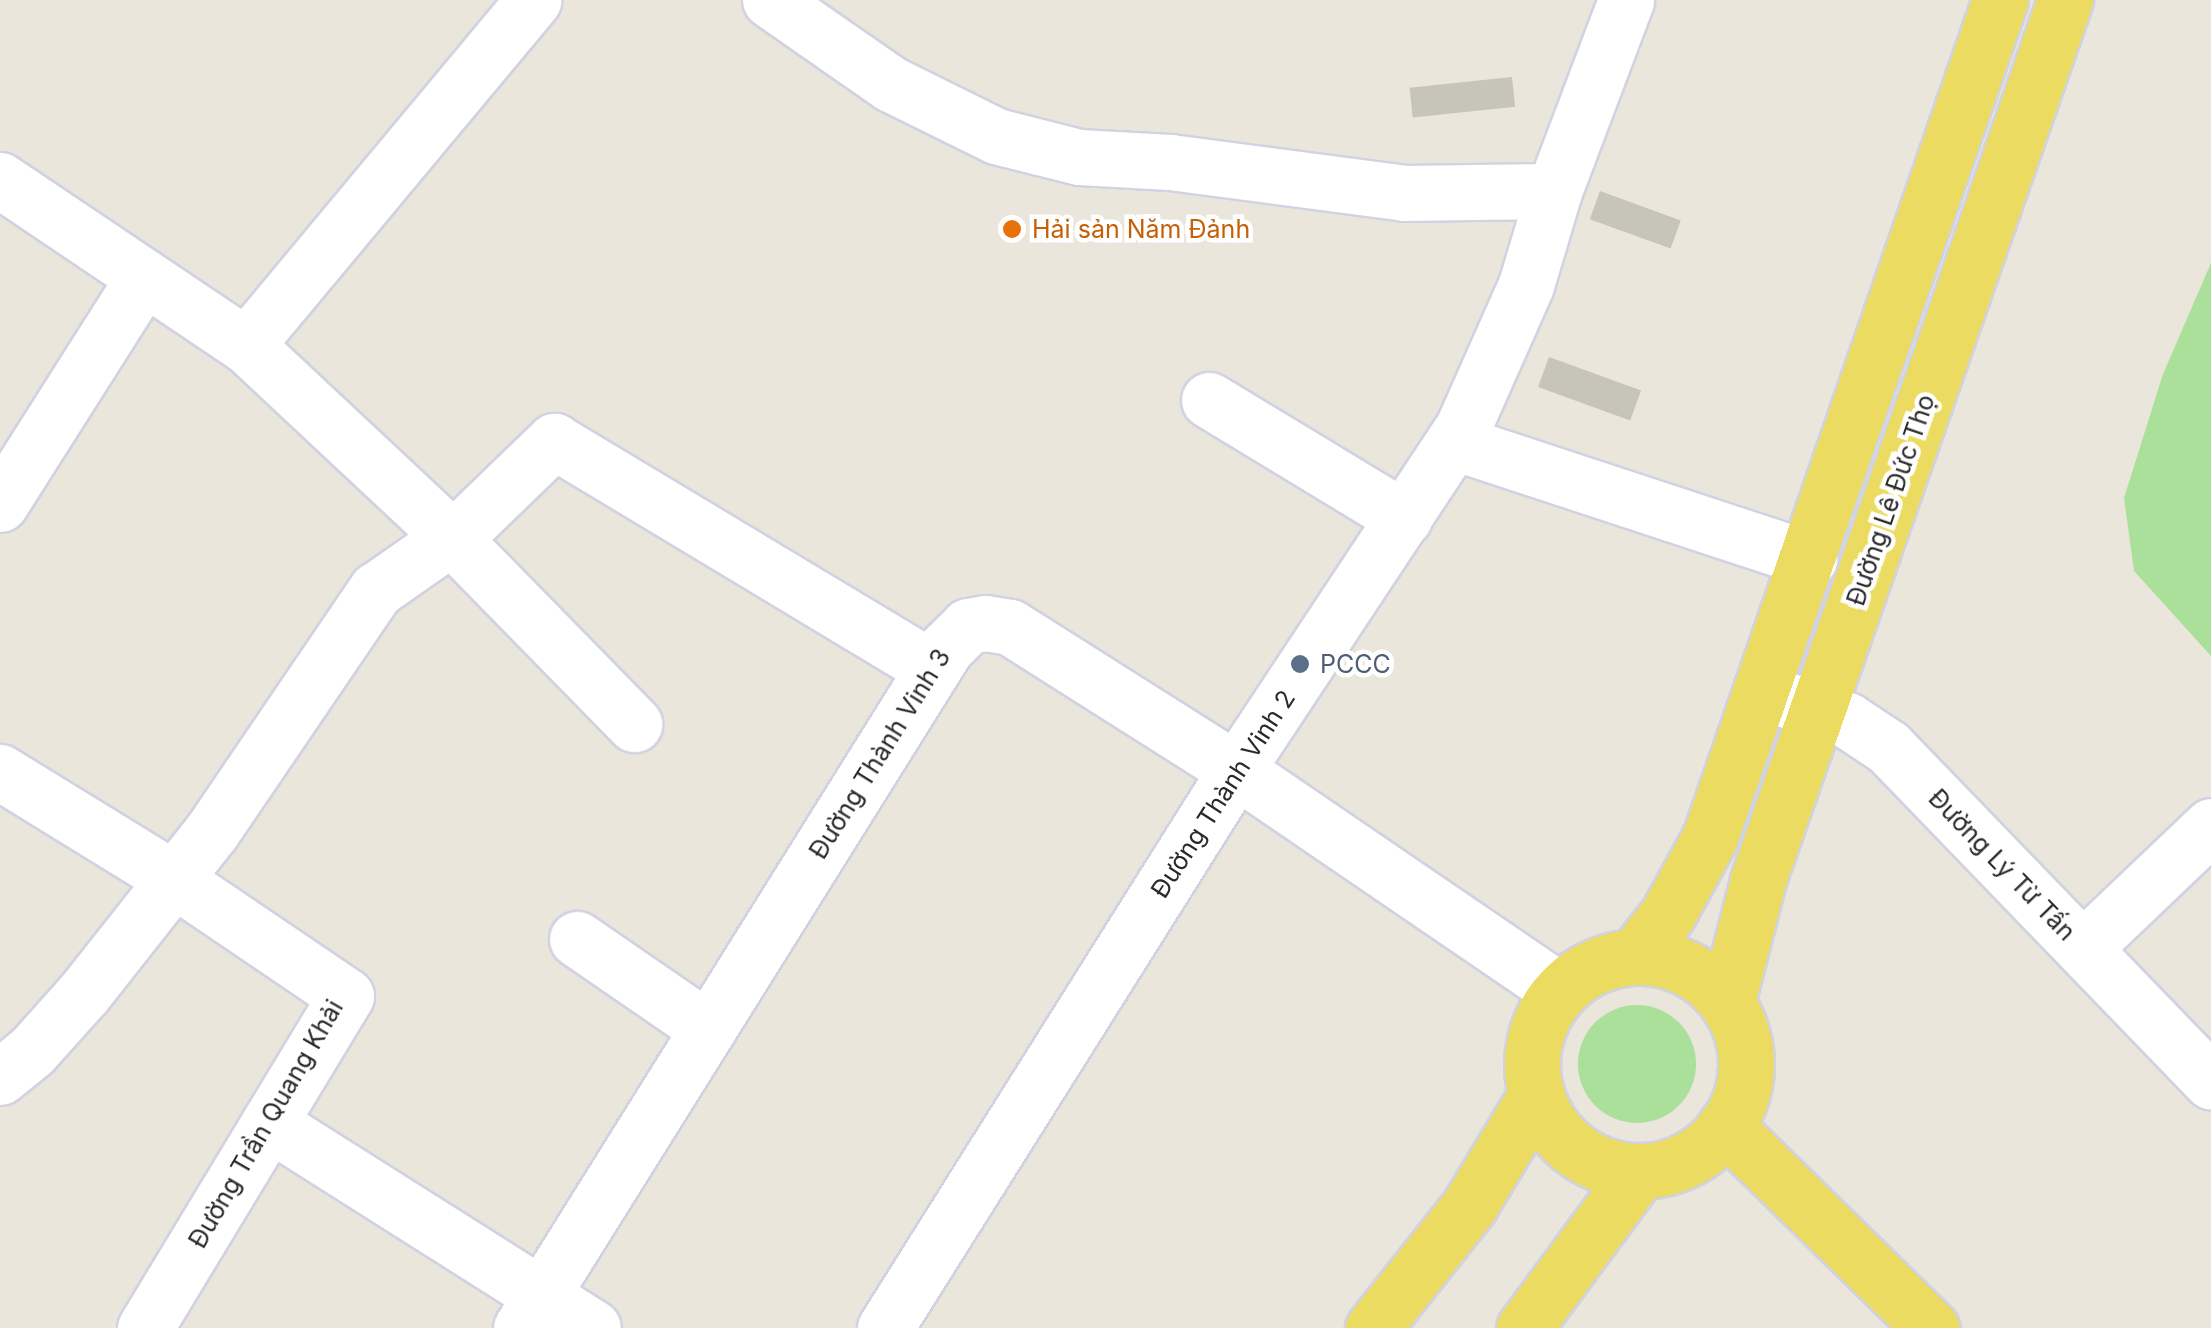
<!DOCTYPE html>
<html>
<head>
<meta charset="utf-8">
<style>
  body { margin:0 }
  #map { position:relative; width:2211px; height:1328px; overflow:hidden; background:#ebe6dc; font-family:Inter,sans-serif }
  div>[style] { position:absolute }
  .green>* { inset:0; background:#aae09a }
  .round { border-radius:50% }
  .building>* { inset:0; background:#c7c4ba; transform-origin:0 0 }
  .roads { filter:drop-shadow(2px 0 #d1d2e2) drop-shadow(-2px 0 #d1d2e2) drop-shadow(0 2px #d1d2e2) drop-shadow(0 -2px #d1d2e2) }
  .minor>* { height:55px; margin:-27.5px; padding:0 27.5px; transform-origin:27.5px; border-radius:27.5px; background:#fff }
  .major>* { height:55px; margin:-27.5px; padding:0 27.5px; transform-origin:27.5px; border-radius:27.5px; background:#ebdb61 }
  .major>.ring { margin:-27.5px; padding:0; box-sizing:content-box; background:none; border:55px solid #ebdb61; border-radius:50% }
  .dots>* { width:28px; height:28px; translate:-50% -50%; box-sizing:border-box; border:5px solid #fff; border-radius:50% }
  span { translate:-50% -50%; white-space:nowrap; text-align:center; line-height:1.15; -webkit-text-stroke:9px #fff; paint-order:stroke }
  .food-label { font-size:25px; color:#c56008 }
  .left { translate:0 -50%; text-align:left }
  .street-label { font-size:25px; color:#292929 }
  .service-label { font-size:25px; color:#4e5e75 }
</style>
</head>
<body>
<div id="map">
  <div class="green">
    <div style="clip-path:polygon(2211px 263px,2211px 656px,2134px 571px,2124px 498px,2163px 374px)"></div>
    <div class="round" style="left:1578px;top:1005px;width:118px;height:118px"></div>
  </div>
  <div class="building">
    <div style="left:1512px;top:77px;width:30px;height:103px;rotate:84deg"></div>
    <div style="left:1600px;top:191px;width:86px;height:30px;rotate:20deg"></div>
    <div style="left:1549px;top:357px;width:98px;height:32px;rotate:20deg"></div>
  </div>
  <div class="roads">
    <div class="minor">
      <div style="left:770px;top:0;width:147px;rotate:34.8deg"></div>
      <div style="left:891px;top:84px;width:117px;rotate:26.3deg"></div>
      <div style="left:996px;top:136px;width:86px;rotate:14.2deg"></div>
      <div style="left:1079px;top:157px;width:91px;rotate:3.1deg"></div>
      <div style="left:1170px;top:162px;width:236px;rotate:7.5deg"></div>
      <div style="left:1404px;top:193px;width:150px;rotate:-0.8deg"></div>
      <div style="left:0;top:180px;width:296px;rotate:33.9deg"></div>
      <div style="left:246px;top:345px;width:281px;rotate:43.1deg"></div>
      <div style="left:451px;top:537px;width:262px;rotate:45.6deg"></div>
      <div style="left:246px;top:345px;width:449px;rotate:-50.2deg"></div>
      <div style="left:1209px;top:400px;width:228px;rotate:31.2deg"></div>
      <div style="left:1454px;top:442px;width:374px;rotate:18.2deg"></div>
      <div style="left:0;top:504px;width:269px;rotate:-57.6deg"></div>
      <div style="left:1763px;top:692px;width:89px;rotate:18.4deg"></div>
      <div style="left:1847px;top:720px;width:49px;rotate:33.4deg"></div>
      <div style="left:1888px;top:747px;width:465px;rotate:46deg"></div>
      <div style="left:0;top:772px;width:202px;rotate:31.6deg"></div>
      <div style="left:172px;top:878px;width:210px;rotate:34.1deg"></div>
      <div style="left:346px;top:996px;width:388px;rotate:121.2deg"></div>
      <div style="left:577px;top:939px;width:159px;rotate:34.5deg"></div>
      <div style="left:2083px;top:948px;width:177px;rotate:-43.6deg"></div>
      <div style="left:0;top:1077px;width:41px;rotate:-39.1deg"></div>
      <div style="left:32px;top:1051px;width:78px;rotate:-48.1deg"></div>
      <div style="left:84px;top:993px;width:206px;rotate:-51.7deg"></div>
      <div style="left:212px;top:831px;width:292px;rotate:-55.8deg"></div>
      <div style="left:376px;top:590px;width:106px;rotate:-35deg"></div>
      <div style="left:463px;top:529px;width:127px;rotate:-44deg"></div>
      <div style="left:554px;top:441px;width:442px;rotate:31deg"></div>
      <div style="left:269px;top:1123px;width:383px;rotate:32.3deg"></div>
      <div style="left:521px;top:1328px;width:802px;rotate:-57.99deg"></div>
      <div style="left:946px;top:648px;width:31px;rotate:-45deg"></div>
      <div style="left:968px;top:626px;width:17px;rotate:-10deg"></div>
      <div style="left:985px;top:623px;width:25px;rotate:9deg"></div>
      <div style="left:1010px;top:627px;width:267px;rotate:32.3deg"></div>
      <div style="left:1236px;top:770px;width:391px;rotate:34.3deg"></div>
      <div style="left:885px;top:1328px;width:659px;rotate:-57.83deg"></div>
      <div style="left:1236px;top:770px;width:414px;rotate:-56.5deg"></div>
      <div style="left:1464px;top:425px;width:153px;rotate:-66.1deg"></div>
      <div style="left:1526px;top:285px;width:98px;rotate:-73.4deg"></div>
      <div style="left:1554px;top:191px;width:204px;rotate:-69.3deg"></div>
    </div>
    <div class="major">
      <div style="left:1635px;top:956px;width:53px;rotate:-51.8deg"></div>
      <div style="left:1668px;top:914px;width:88px;rotate:-61.4deg"></div>
      <div style="left:1710px;top:837px;width:886px;rotate:-70.89deg"></div>
      <div class="ring" style="left:1532px;top:957px;width:159px;height:159px"></div>
      <div style="left:1727px;top:1002px;width:126px;rotate:-75.7deg"></div>
      <div style="left:1758px;top:880px;width:932px;rotate:-70.77deg"></div>
      <div style="left:1725px;top:1126px;width:289px;rotate:44.4deg"></div>
      <div style="left:1373px;top:1328px;width:157px;rotate:-51.7deg"></div>
      <div style="left:1470px;top:1205px;width:128px;rotate:-59deg"></div>
      <div style="left:1524px;top:1328px;width:194px;rotate:-53.6deg"></div>
    </div>
  </div>
  <div class="dots">
    <div style="left:1012px;top:229px;background:#e8710a"></div>
    <div style="left:1300px;top:664px;background:#5c6f8a"></div>
  </div>
  <div class="food-label">
    <span class="left" style="left:1032px;top:229px">Hải sản Năm Đảnh</span>
  </div>
  <div class="street-label">
    <span style="left:1891px;top:500px;rotate:-71deg">Đường Lê Đức Thọ</span>
    <span style="left:880px;top:754px;rotate:-58deg">Đường Thành Vinh 3</span>
    <span style="left:1223px;top:794px;rotate:-57deg">Đường Thành Vinh 2</span>
    <span style="left:2002px;top:865px;rotate:46deg">Đường Lý Từ Tấn</span>
    <span style="left:266px;top:1124px;rotate:-60deg">Đường Trần Quang Khải</span>
  </div>
  <div class="service-label">
    <span class="left" style="left:1320px;top:664px">PCCC</span>
  </div>
</div>
</body>
</html>
